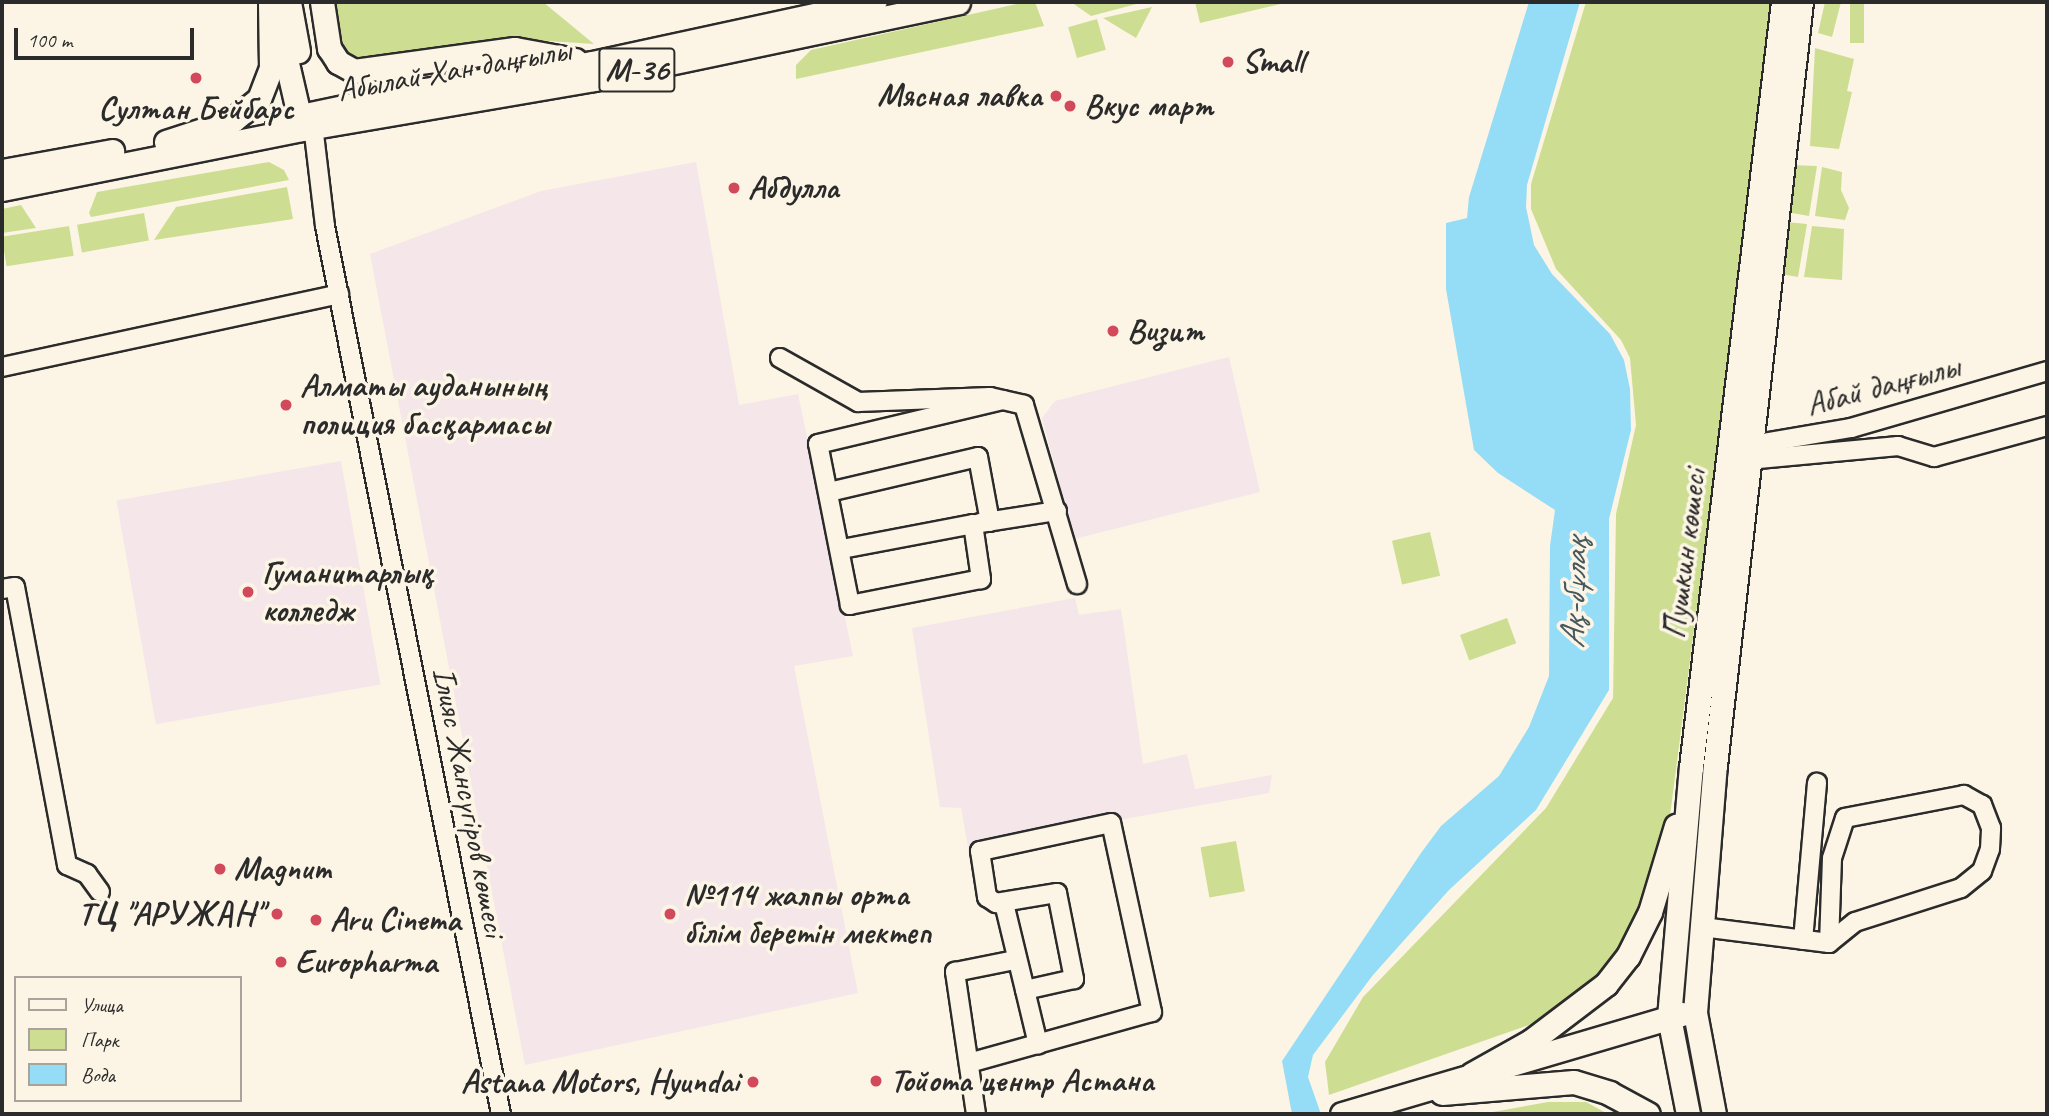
<!DOCTYPE html>
<html>
<head>
<meta charset="utf-8">
<style>
  body { margin:0 }
  #map { position:relative; width:2049px; height:1116px; overflow:hidden; background:#fcf5e5; font-family:Caveat,sans-serif }
  div>[style] { position:absolute }
  .built>* { inset:0; background:#f4e6e9; transform-origin:0 0 }
  .green>* { inset:0; background:#cdde92; transform-origin:0 0 }
  .water>* { inset:0; background:#95ddf7 }
  .roads { filter:drop-shadow(2px 0 #2b2b2b) drop-shadow(-2px 0 #2b2b2b) drop-shadow(0 2px #2b2b2b) drop-shadow(0 -2px #2b2b2b) }
  .minor>* { height:18px; margin:-9px; padding:0 9px; transform-origin:9px; border-radius:9px; background:#fcf5e5 }
  .major>* { height:23px; margin:-11.5px; padding:0 11.5px; transform-origin:11.5px; border-radius:11.5px; background:#fcf5e5 }
  .dots>* { width:19px; height:19px; translate:-50% -50%; box-sizing:border-box; border:4px solid #fcf5e5; border-radius:50% }
  span { translate:-50% -50%; white-space:nowrap; text-align:center; line-height:1.15; -webkit-text-stroke:7px #fcf5e5; paint-order:stroke }
  .shield-label span { padding:2px 5px; background:#fcf5e5; border:2px solid; border-radius:5px; -webkit-text-stroke-width:0 }
  .shield-label { font-size:32px; color:#2b2b2b; font-weight:700 }
  .poi-label { font-size:33px; color:#2b2b2b; font-weight:700 }
  .left { translate:0 -50%; text-align:left }
  .right { translate:-100% -50%; text-align:right }
  .street-label { font-size:33px; color:#2b2b2b }
  .water-label { font-size:35px; color:#46585e; font-style:italic }
  .frame { position:absolute; inset:0; border:4px solid #2b2b2b; pointer-events:none }
  .legend { position:absolute; left:14px; top:976px; width:228px; height:126px; box-sizing:border-box; background:#fcf5e5; border:2px solid #a8a49b; margin:0; padding:9px 12px; list-style:none; font-size:21px; color:#2b2b2b }
  .legend li { display:flex; align-items:center; gap:14px; height:35px }
  .legend b { width:35px; border:2px solid #a8a49b }
  .scale { position:absolute; left:14px; top:28px; width:180px; height:32px; box-sizing:border-box; border:4px solid #2b2b2b; border-top:0; padding-left:9px; font-size:21px; line-height:24px; white-space:nowrap; color:#2b2b2b; -webkit-text-stroke:5px #fcf5e5; paint-order:stroke }
</style>
</head>
<body>
<div id="map">
  <div class="built">
    <div style="clip-path:polygon(696px 162px,739px 405px,798px 394px,853px 656px,794px 666px,858px 993px,525px 1065px,370px 254px,541px 191px)"></div>
    <div style="clip-path:polygon(1229px 357px,1260px 492px,1074px 539px,1042px 418px,1055px 401px)"></div>
    <div style="left:341px;top:461px;width:227px;height:228px;rotate:80deg"></div>
    <div style="clip-path:polygon(1075px 598px,1079px 615px,1121px 609px,1143px 764px,1187px 754px,1195px 789px,1272px 775px,1269px 793px,968px 847px,961px 808px,940px 807px,912px 628px)"></div>
  </div>
  <div class="green">
    <div style="clip-path:polygon(332px 2px,543px 2px,594px 44px,532px 40px,358px 61px,345px 49px)"></div>
    <div style="clip-path:polygon(1026px 2px,1035px 2px,1044px 26px,796px 79px,796px 65px,811px 50px)"></div>
    <div style="clip-path:polygon(1071px 2px,1144px 2px,1091px 16px)"></div>
    <div style="clip-path:polygon(1195px 2px,1285px 2px,1285px 3px,1200px 23px)"></div>
    <div style="clip-path:polygon(1586px 2px,1775px 2px,1670px 816px,1627px 938px,1591px 981px,1543px 1020px,1329px 1095px,1325px 1062px,1363px 997px,1546px 808px,1613px 698px,1616px 514px,1636px 425px,1630px 358px,1621px 340px,1556px 269px,1531px 209px,1531px 184px)"></div>
    <div style="clip-path:polygon(1825px 2px,1841px 2px,1832px 37px,1818px 33px)"></div>
    <div style="left:1850px;top:2px;width:14px;height:41px"></div>
    <div style="clip-path:polygon(1152px 7px,1136px 38px,1103px 18px)"></div>
    <div style="left:1097px;top:19px;width:32px;height:30px;rotate:74deg"></div>
    <div style="clip-path:polygon(1815px 48px,1854px 59px,1847px 91px,1852px 92px,1839px 149px,1810px 146px)"></div>
    <div style="clip-path:polygon(269px 162px,284px 170px,289px 180px,91px 217px,89px 213px,97px 192px)"></div>
    <div style="clip-path:polygon(1791px 165px,1817px 166px,1809px 216px,1786px 212px)"></div>
    <div style="clip-path:polygon(1822px 167px,1842px 172px,1841px 190px,1849px 208px,1845px 220px,1815px 216px)"></div>
    <div style="clip-path:polygon(287px 187px,293px 219px,154px 240px,176px 207px)"></div>
    <div style="clip-path:polygon(21px 205px,36px 228px,2px 233px,2px 209px)"></div>
    <div style="left:144px;top:213px;width:28px;height:68px;rotate:80deg"></div>
    <div style="clip-path:polygon(1786px 222px,1807px 224px,1798px 277px,1781px 274px)"></div>
    <div style="left:69px;top:226px;width:30px;height:68px;rotate:81deg"></div>
    <div style="clip-path:polygon(1812px 226px,1844px 229px,1842px 280px,1804px 277px)"></div>
    <div style="left:1430px;top:532px;width:45px;height:39px;rotate:77deg"></div>
    <div style="left:1507px;top:618px;width:27px;height:50px;rotate:70deg"></div>
    <div style="left:1236px;top:841px;width:51px;height:36px;rotate:80deg"></div>
    <div style="clip-path:polygon(1548px 1102px,1586px 1102px,1608px 1114px,1482px 1114px)"></div>
  </div>
  <div class="water">
    <div style="clip-path:polygon(1529px 2px,1580px 2px,1527px 185px,1526px 207px,1534px 245px,1552px 274px,1610px 334px,1624px 360px,1630px 389px,1631px 430px,1609px 519px,1609px 690px,1536px 810px,1449px 890px,1373px 975px,1313px 1055px,1308px 1077px,1321px 1114px,1292px 1114px,1282px 1061px,1421px 853px,1441px 826px,1499px 776px,1529px 727px,1549px 676px,1550px 546px,1555px 510px,1498px 473px,1474px 450px,1446px 289px,1446px 223px,1467px 218px,1469px 197px)"></div>
  </div>
  <div class="roads">
    <div class="minor">
      <div style="left:312px;top:117px;width:110px;rotate:83.2deg"></div>
      <div style="left:325px;top:226px;width:905px;rotate:78.79deg"></div>
      <div style="left:780px;top:358px;width:90px;rotate:29.4deg"></div>
      <div style="left:858px;top:402px;width:132px;rotate:-2.2deg"></div>
      <div style="left:990px;top:397px;width:35px;rotate:13deg"></div>
      <div style="left:1024px;top:405px;width:187px;rotate:73.5deg"></div>
      <div style="left:2px;top:367px;width:345px;rotate:-12.2deg"></div>
      <div style="left:1739px;top:447px;width:114px;rotate:-9.6deg"></div>
      <div style="left:1851px;top:428px;width:204px;rotate:-16.2deg"></div>
      <div style="left:1737px;top:461px;width:162px;rotate:-5.3deg"></div>
      <div style="left:1898px;top:446px;width:38px;rotate:17deg"></div>
      <div style="left:1934px;top:457px;width:117px;rotate:-15.3deg"></div>
      <div style="left:829px;top:492px;width:153px;rotate:-13.2deg"></div>
      <div style="left:978px;top:457px;width:66px;rotate:79.5deg"></div>
      <div style="left:980px;top:523px;width:78px;rotate:-8.9deg"></div>
      <div style="left:842px;top:549px;width:133px;rotate:-10.8deg"></div>
      <div style="left:973px;top:524px;width:56px;rotate:81.7deg"></div>
      <div style="left:981px;top:579px;width:134px;rotate:168.8deg"></div>
      <div style="left:850px;top:605px;width:164px;rotate:-101.2deg"></div>
      <div style="left:818px;top:444px;width:190px;rotate:-13.4deg"></div>
      <div style="left:2px;top:589px;width:13px;rotate:-9deg"></div>
      <div style="left:15px;top:587px;width:283px;rotate:79.4deg"></div>
      <div style="left:67px;top:865px;width:22px;rotate:24deg"></div>
      <div style="left:87px;top:874px;width:22px;rotate:54deg"></div>
      <div style="left:1702px;top:927px;width:128px;rotate:7.2deg"></div>
      <div style="left:1829px;top:943px;width:33px;rotate:-39deg"></div>
      <div style="left:1855px;top:922px;width:111px;rotate:-17.8deg"></div>
      <div style="left:1961px;top:888px;width:27px;rotate:-39deg"></div>
      <div style="left:1982px;top:871px;width:23px;rotate:-70deg"></div>
      <div style="left:1990px;top:849px;width:21px;rotate:-87deg"></div>
      <div style="left:1991px;top:828px;width:25px;rotate:-111deg"></div>
      <div style="left:1982px;top:805px;width:21px;rotate:-151deg"></div>
      <div style="left:1964px;top:795px;width:121px;rotate:169.1deg"></div>
      <div style="left:1845px;top:818px;width:42px;rotate:108deg"></div>
      <div style="left:1832px;top:858px;width:85px;rotate:92deg"></div>
      <div style="left:1803px;top:940px;width:158px;rotate:-84.9deg"></div>
      <div style="left:1025px;top:990px;width:56px;rotate:76.5deg"></div>
      <div style="left:969px;top:1063px;width:190px;rotate:-15.6deg"></div>
      <div style="left:1152px;top:1012px;width:193px;rotate:-102.2deg"></div>
      <div style="left:1111px;top:823px;width:134px;rotate:167.9deg"></div>
      <div style="left:980px;top:851px;width:47px;rotate:81.3deg"></div>
      <div style="left:987px;top:897px;width:11px;rotate:34deg"></div>
      <div style="left:996px;top:903px;width:62px;rotate:-9.3deg"></div>
      <div style="left:1057px;top:893px;width:88px;rotate:78.8deg"></div>
      <div style="left:1074px;top:979px;width:50px;rotate:167.3deg"></div>
      <div style="left:1025px;top:990px;width:89px;rotate:-103.6deg"></div>
      <div style="left:976px;top:1114px;width:144px;rotate:-98.4deg"></div>
      <div style="left:955px;top:972px;width:61px;rotate:-11.3deg"></div>
    </div>
    <div class="major">
      <div style="left:289px;top:2px;width:50px;rotate:79.6deg"></div>
      <div style="left:322px;top:2px;width:47px;rotate:81.3deg"></div>
      <div style="left:329px;top:48px;width:17px;rotate:57deg"></div>
      <div style="left:338px;top:62px;width:18px;rotate:29deg"></div>
      <div style="left:354px;top:71px;width:162px;rotate:-7.8deg"></div>
      <div style="left:515px;top:49px;width:61px;rotate:10.4deg"></div>
      <div style="left:280px;top:33px;width:84px;rotate:77deg"></div>
      <div style="left:277px;top:121px;width:150px;rotate:-11.9deg"></div>
      <div style="left:424px;top:90px;width:170px;rotate:-9.1deg"></div>
      <div style="left:592px;top:63px;width:289px;rotate:-12.2deg"></div>
      <div style="left:166px;top:142px;width:71px;rotate:-18.2deg"></div>
      <div style="left:233px;top:120px;width:33px;rotate:-39deg"></div>
      <div style="left:259px;top:99px;width:34px;rotate:-69deg"></div>
      <div style="left:271px;top:67px;width:65px;rotate:-90.9deg"></div>
      <div style="left:2px;top:171px;width:112px;rotate:-10.3deg"></div>
      <div style="left:2px;top:189px;width:306px;rotate:-11.3deg"></div>
      <div style="left:302px;top:129px;width:296px;rotate:-9.7deg"></div>
      <div style="left:594px;top:79px;width:372px;rotate:-11.9deg"></div>
      <div style="left:1472px;top:1074px;width:68px;rotate:-29.2deg"></div>
      <div style="left:1531px;top:1041px;width:94px;rotate:-37.2deg"></div>
      <div style="left:1606px;top:984px;width:36px;rotate:-52deg"></div>
      <div style="left:1628px;top:956px;width:49px;rotate:-63.4deg"></div>
      <div style="left:1650px;top:912px;width:90px;rotate:-73.2deg"></div>
      <div style="left:1442px;top:1093px;width:132px;rotate:-4.8deg"></div>
      <div style="left:1574px;top:1082px;width:37px;rotate:17deg"></div>
      <div style="left:1609px;top:1093px;width:44px;rotate:28.3deg"></div>
      <div style="left:1342px;top:1114px;width:354px;rotate:-16.4deg"></div>
      <div style="left:1688px;top:1114px;width:99px;rotate:-101.1deg"></div>
      <div style="left:1669px;top:1017px;width:251px;rotate:-85deg"></div>
      <div style="left:1691px;top:767px;width:771px;rotate:-83.14deg"></div>
      <div style="left:1714px;top:1114px;width:104px;rotate:-100.6deg"></div>
      <div style="left:1695px;top:1012px;width:248px;rotate:-85.4deg"></div>
      <div style="left:1715px;top:765px;width:768px;rotate:-83.57deg"></div>
    </div>
  </div>
  <div class="dots">
    <div style="left:1228px;top:62px;background:#d1495b"></div>
    <div style="left:196px;top:78px;background:#d1495b"></div>
    <div style="left:1056px;top:96px;background:#d1495b"></div>
    <div style="left:1070px;top:106px;background:#d1495b"></div>
    <div style="left:734px;top:188px;background:#d1495b"></div>
    <div style="left:1113px;top:331px;background:#d1495b"></div>
    <div style="left:286px;top:405px;background:#d1495b"></div>
    <div style="left:248px;top:592px;background:#d1495b"></div>
    <div style="left:220px;top:869px;background:#d1495b"></div>
    <div style="left:277px;top:914px;background:#d1495b"></div>
    <div style="left:670px;top:914px;background:#d1495b"></div>
    <div style="left:316px;top:920px;background:#d1495b"></div>
    <div style="left:281px;top:962px;background:#d1495b"></div>
    <div style="left:876px;top:1081px;background:#d1495b"></div>
    <div style="left:753px;top:1082px;background:#d1495b"></div>
  </div>
  <div class="shield-label">
    <span style="left:637px;top:70px">M-36</span>
  </div>
  <div class="poi-label">
    <span class="left" style="left:1242px;top:62px">Small</span>
    <span class="right" style="left:1042px;top:96px">Мясная лавка</span>
    <span class="left" style="left:1084px;top:106px">Вкус март</span>
    <span style="left:196px;top:109px">Султан Бейбарс</span>
    <span class="left" style="left:748px;top:188px">Абдулла</span>
    <span class="left" style="left:1127px;top:331px">Визит</span>
    <span class="left" style="left:300px;top:405px">Алматы ауданының<br>полиция басқармасы</span>
    <span class="left" style="left:262px;top:592px">Гуманитарлық<br>колледж</span>
    <span class="left" style="left:234px;top:869px">Magnum</span>
    <span class="left" style="left:684px;top:914px">№114 жалпы орта<br>білім беретін мектеп</span>
    <span class="right" style="left:263px;top:914px">ТЦ "АРУЖАН"</span>
    <span class="left" style="left:330px;top:920px">Aru Cinema</span>
    <span class="left" style="left:295px;top:962px">Europharma</span>
    <span class="left" style="left:890px;top:1081px">Тойота центр Астана</span>
    <span class="right" style="left:739px;top:1082px">Astana Motors, Hyundai</span>
  </div>
  <div class="street-label">
    <span style="left:454px;top:70px;rotate:-10deg">Абылай Хан даңғылы</span>
    <span style="left:1883px;top:386px;rotate:-15deg">Абай даңғылы</span>
    <span style="left:1685px;top:554px;rotate:-83deg">Пушкин көшесі</span>
    <span style="left:469px;top:802px;rotate:79deg">Ілияс Жансүгіров көшесі</span>
  </div>
  <div class="water-label">
    <span style="left:1574px;top:593px;rotate:-88deg">Ақ-бұлақ</span>
  </div>
  <div class="frame"></div>
  <ul class="legend">
  <li><b style="height:9px;background:#fcf5e5"></b>Улица</li>
  <li><b style="height:19px;background:#cdde92"></b>Парк</li>
  <li><b style="height:19px;background:#95ddf7"></b>Вода</li>
  </ul>
  <div class="scale">100 m</div>
</div>
</body>
</html>
